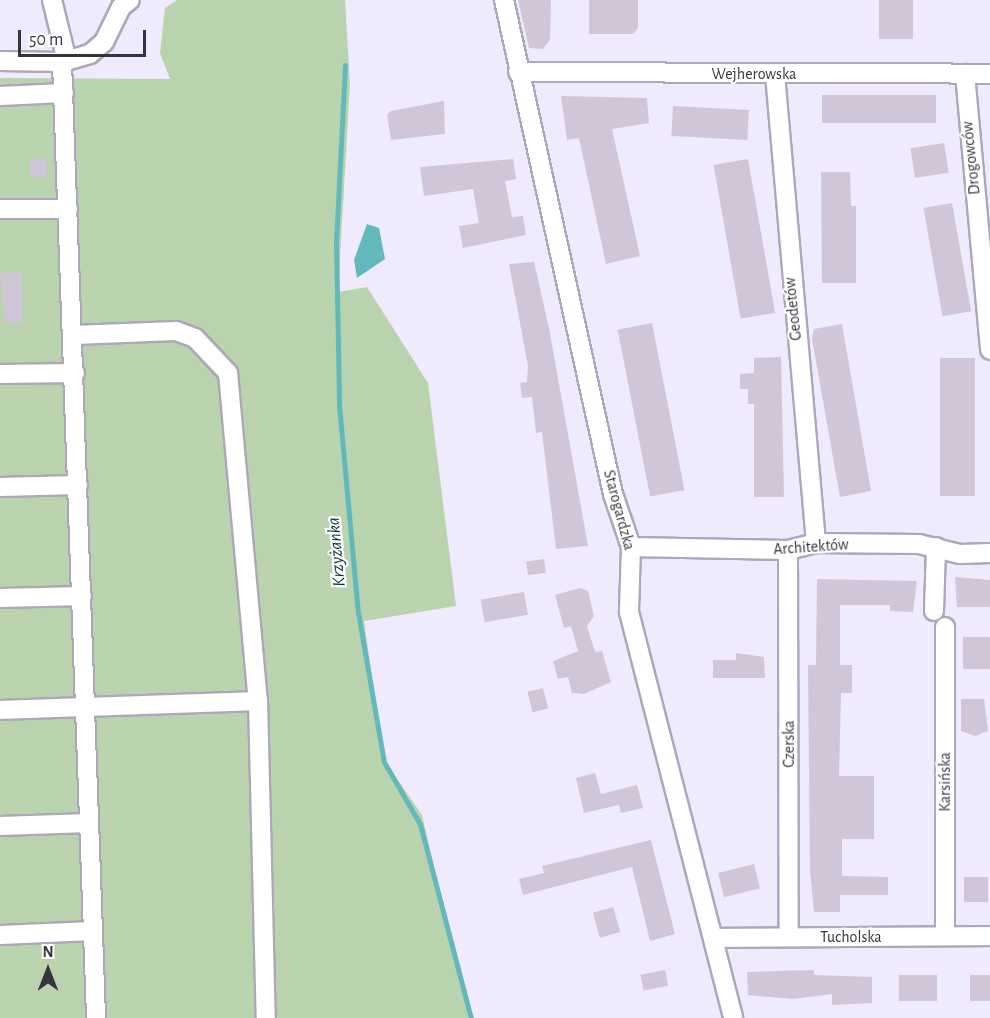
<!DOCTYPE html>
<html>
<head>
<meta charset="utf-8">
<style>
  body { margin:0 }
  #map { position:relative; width:990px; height:1018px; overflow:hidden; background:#efeafd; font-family:"Alegreya Sans",sans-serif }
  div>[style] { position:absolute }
  .green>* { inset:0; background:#b9d3ae }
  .water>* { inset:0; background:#63b9ba }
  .stream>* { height:5px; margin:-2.5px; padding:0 2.5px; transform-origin:2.5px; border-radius:2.5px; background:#63b9ba }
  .building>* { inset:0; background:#d1c6d7; transform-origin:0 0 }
  .roads { filter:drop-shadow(2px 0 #aca7b9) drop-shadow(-2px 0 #aca7b9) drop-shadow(0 2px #aca7b9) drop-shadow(0 -2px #aca7b9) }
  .minor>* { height:18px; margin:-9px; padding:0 9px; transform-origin:9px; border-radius:9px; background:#fff }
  span { translate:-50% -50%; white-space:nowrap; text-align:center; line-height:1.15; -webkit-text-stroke:4.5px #fff; paint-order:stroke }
  .street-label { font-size:16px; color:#36343b }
  .water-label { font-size:18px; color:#063233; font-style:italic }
  .north { position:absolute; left:18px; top:940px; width:60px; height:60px; -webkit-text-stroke:4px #fff; paint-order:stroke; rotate:0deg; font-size:16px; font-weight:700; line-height:24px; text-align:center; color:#36343b }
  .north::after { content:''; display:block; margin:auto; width:21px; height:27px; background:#36343b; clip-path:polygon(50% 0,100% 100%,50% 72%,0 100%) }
  .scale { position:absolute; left:18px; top:30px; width:128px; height:27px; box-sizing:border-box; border:3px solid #36343b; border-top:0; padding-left:8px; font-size:18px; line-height:21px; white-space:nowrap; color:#36343b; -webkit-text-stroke:4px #fff; paint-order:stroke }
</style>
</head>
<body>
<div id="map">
  <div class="green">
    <div style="clip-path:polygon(177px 0,345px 0,350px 84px,338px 292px,367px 287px,428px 383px,456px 606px,364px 621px,384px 760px,422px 815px,469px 1018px,0 1018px,0 78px,170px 79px,160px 53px,165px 8px)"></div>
  </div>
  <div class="water">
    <div style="clip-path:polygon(367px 224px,379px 228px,385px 259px,357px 278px,354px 260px)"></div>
  </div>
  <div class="stream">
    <div style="left:345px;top:65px;width:177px;rotate:92.9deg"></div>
    <div style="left:336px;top:242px;width:163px;rotate:88.9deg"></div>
    <div style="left:339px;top:405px;width:208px;rotate:84.8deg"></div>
    <div style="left:358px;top:612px;width:152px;rotate:80.2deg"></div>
    <div style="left:384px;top:762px;width:72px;rotate:59.9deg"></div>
    <div style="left:420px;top:824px;width:201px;rotate:75.3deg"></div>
  </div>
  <div class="building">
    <div style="clip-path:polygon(518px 0,551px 0,550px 40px,543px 49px,529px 48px)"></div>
    <div style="clip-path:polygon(589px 0,638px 0,638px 28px,633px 34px,589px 34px)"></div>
    <div style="left:879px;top:0;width:34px;height:39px"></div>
    <div style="left:822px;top:95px;width:114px;height:28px"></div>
    <div style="clip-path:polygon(561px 96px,647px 98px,649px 123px,612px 129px,640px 256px,606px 264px,579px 138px,567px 140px)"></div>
    <div style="clip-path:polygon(444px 101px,445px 134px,391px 140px,387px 115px,391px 111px)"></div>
    <div style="left:673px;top:106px;width:76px;height:30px;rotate:3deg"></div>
    <div style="left:944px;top:143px;width:30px;height:34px;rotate:81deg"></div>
    <div style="left:30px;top:159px;width:17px;height:18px"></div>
    <div style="clip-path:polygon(513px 159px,516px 179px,505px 181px,512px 217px,523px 216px,526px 235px,463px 248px,459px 226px,479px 223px,473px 189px,424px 196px,420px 167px)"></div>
    <div style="left:748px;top:159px;width:156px;height:35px;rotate:80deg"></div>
    <div style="clip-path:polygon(821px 172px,850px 172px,851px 206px,856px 206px,856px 283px,822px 283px)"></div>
    <div style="left:952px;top:203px;width:110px;height:29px;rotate:80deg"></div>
    <div style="clip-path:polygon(534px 262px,549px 328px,588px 546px,556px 549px,542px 432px,536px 433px,532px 397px,522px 398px,520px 383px,527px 382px,528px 366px,509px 264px)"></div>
    <div style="clip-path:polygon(21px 272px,22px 322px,5px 323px,0 273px)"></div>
    <div style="left:652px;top:323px;width:170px;height:35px;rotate:79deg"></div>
    <div style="clip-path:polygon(842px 324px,871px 491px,840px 497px,812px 339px,814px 329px)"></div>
    <div style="clip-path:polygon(781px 357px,784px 497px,754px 497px,754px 404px,748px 404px,748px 389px,740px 389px,740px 374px,754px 373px,754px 358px)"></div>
    <div style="left:940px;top:358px;width:35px;height:138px"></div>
    <div style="left:544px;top:559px;width:14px;height:18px;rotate:82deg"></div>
    <div style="clip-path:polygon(955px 577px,990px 580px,990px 607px,957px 607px)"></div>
    <div style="clip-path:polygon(817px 579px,917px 581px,913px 612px,890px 611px,890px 605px,840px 605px,840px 665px,852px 665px,852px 693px,841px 693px,839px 776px,874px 776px,874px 839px,842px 839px,842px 876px,888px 877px,888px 895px,840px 895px,840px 912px,814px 912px,810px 871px,808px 665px,816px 665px)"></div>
    <div style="clip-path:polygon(580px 588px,588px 591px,594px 616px,587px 626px,595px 652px,602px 651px,611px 682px,584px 694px,572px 693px,568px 677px,558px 679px,553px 661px,578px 651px,571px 626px,564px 628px,555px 595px)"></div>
    <div style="left:524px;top:592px;width:23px;height:44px;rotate:80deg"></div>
    <div style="left:963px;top:637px;width:27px;height:32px"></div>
    <div style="clip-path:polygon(736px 653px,764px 657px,765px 678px,713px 678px,713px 660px,736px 660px)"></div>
    <div style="left:543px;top:688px;width:21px;height:16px;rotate:76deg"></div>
    <div style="clip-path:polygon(961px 699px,984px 699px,988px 731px,975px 736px,961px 731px)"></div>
    <div style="clip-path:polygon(595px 773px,601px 794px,637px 785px,643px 808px,621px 813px,619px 805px,584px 813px,576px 778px)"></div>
    <div style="clip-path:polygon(651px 840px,675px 934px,650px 941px,632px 867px,523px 895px,519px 879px,544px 873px,542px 866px)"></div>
    <div style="left:754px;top:864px;width:25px;height:37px;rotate:76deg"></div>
    <div style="left:964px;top:877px;width:24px;height:25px"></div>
    <div style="left:613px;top:907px;width:26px;height:21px;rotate:74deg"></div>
    <div style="left:665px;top:970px;width:16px;height:25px;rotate:79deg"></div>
    <div style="clip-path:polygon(814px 970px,814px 975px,872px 977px,872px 1003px,832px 1005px,832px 994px,793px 999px,748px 995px,747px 972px)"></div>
    <div style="left:899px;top:975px;width:38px;height:26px"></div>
    <div style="left:970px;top:975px;width:20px;height:26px"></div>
  </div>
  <div class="roads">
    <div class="minor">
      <div style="left:52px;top:0;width:63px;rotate:76.2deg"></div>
      <div style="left:504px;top:0;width:506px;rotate:77.56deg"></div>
      <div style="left:613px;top:494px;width:56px;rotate:71.2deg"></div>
      <div style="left:631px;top:547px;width:65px;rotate:91.8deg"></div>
      <div style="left:629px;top:612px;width:419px;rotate:75.6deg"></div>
      <div style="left:0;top:61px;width:62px;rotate:0.9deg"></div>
      <div style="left:62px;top:62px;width:29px;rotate:-16deg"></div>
      <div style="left:90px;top:54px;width:18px;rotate:-41deg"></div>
      <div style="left:104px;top:42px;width:39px;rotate:-64deg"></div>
      <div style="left:121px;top:7px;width:11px;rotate:-38deg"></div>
      <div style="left:62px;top:62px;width:957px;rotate:87.96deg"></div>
      <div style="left:518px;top:72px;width:472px;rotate:0.2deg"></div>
      <div style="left:775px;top:74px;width:471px;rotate:85deg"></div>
      <div style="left:965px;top:74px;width:277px;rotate:84.8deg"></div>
      <div style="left:0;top:96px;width:64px;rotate:-2.7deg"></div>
      <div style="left:0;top:209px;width:68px"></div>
      <div style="left:74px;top:335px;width:102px;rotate:-2.2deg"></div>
      <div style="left:176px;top:331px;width:20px;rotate:20deg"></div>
      <div style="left:195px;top:338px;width:48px;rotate:46.7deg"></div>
      <div style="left:228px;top:373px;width:329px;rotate:84.8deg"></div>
      <div style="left:258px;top:701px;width:317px;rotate:88.6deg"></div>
      <div style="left:0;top:374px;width:75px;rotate:-0.8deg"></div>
      <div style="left:0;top:487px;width:78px;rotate:-1.5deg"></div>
      <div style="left:631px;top:547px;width:157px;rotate:1.1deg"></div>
      <div style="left:788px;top:550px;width:29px;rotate:-14deg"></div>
      <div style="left:816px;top:543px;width:103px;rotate:0.6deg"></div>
      <div style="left:919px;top:544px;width:42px;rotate:13.7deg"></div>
      <div style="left:960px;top:554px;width:30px;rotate:-2deg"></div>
      <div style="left:788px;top:550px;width:387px;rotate:89.9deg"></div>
      <div style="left:0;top:598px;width:82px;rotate:-1.4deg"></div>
      <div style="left:934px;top:611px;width:64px;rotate:-88.2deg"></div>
      <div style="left:945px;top:627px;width:309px;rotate:90deg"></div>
      <div style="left:0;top:710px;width:258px;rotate:-2deg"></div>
      <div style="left:0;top:826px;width:89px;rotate:-1.9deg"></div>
      <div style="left:0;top:935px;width:93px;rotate:-2.5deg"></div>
      <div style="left:713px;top:938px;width:277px;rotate:-0.4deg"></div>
    </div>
  </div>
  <div class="street-label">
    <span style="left:754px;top:74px">Wejherowska</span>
    <span style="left:971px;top:158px;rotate:-96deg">Drogowców</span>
    <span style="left:793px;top:309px;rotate:-96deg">Geodetów</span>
    <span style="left:619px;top:510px;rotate:75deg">Starogardzka</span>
    <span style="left:811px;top:547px;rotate:-4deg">Architektów</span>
    <span style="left:789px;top:744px;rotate:-90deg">Czerska</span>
    <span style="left:945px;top:782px;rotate:-90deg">Karsińska</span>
    <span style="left:851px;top:937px">Tucholska</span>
  </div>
  <div class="water-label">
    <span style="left:337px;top:552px;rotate:-95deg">Krzyżanka</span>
  </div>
  <div class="north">N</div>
  <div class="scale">50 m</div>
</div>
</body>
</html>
